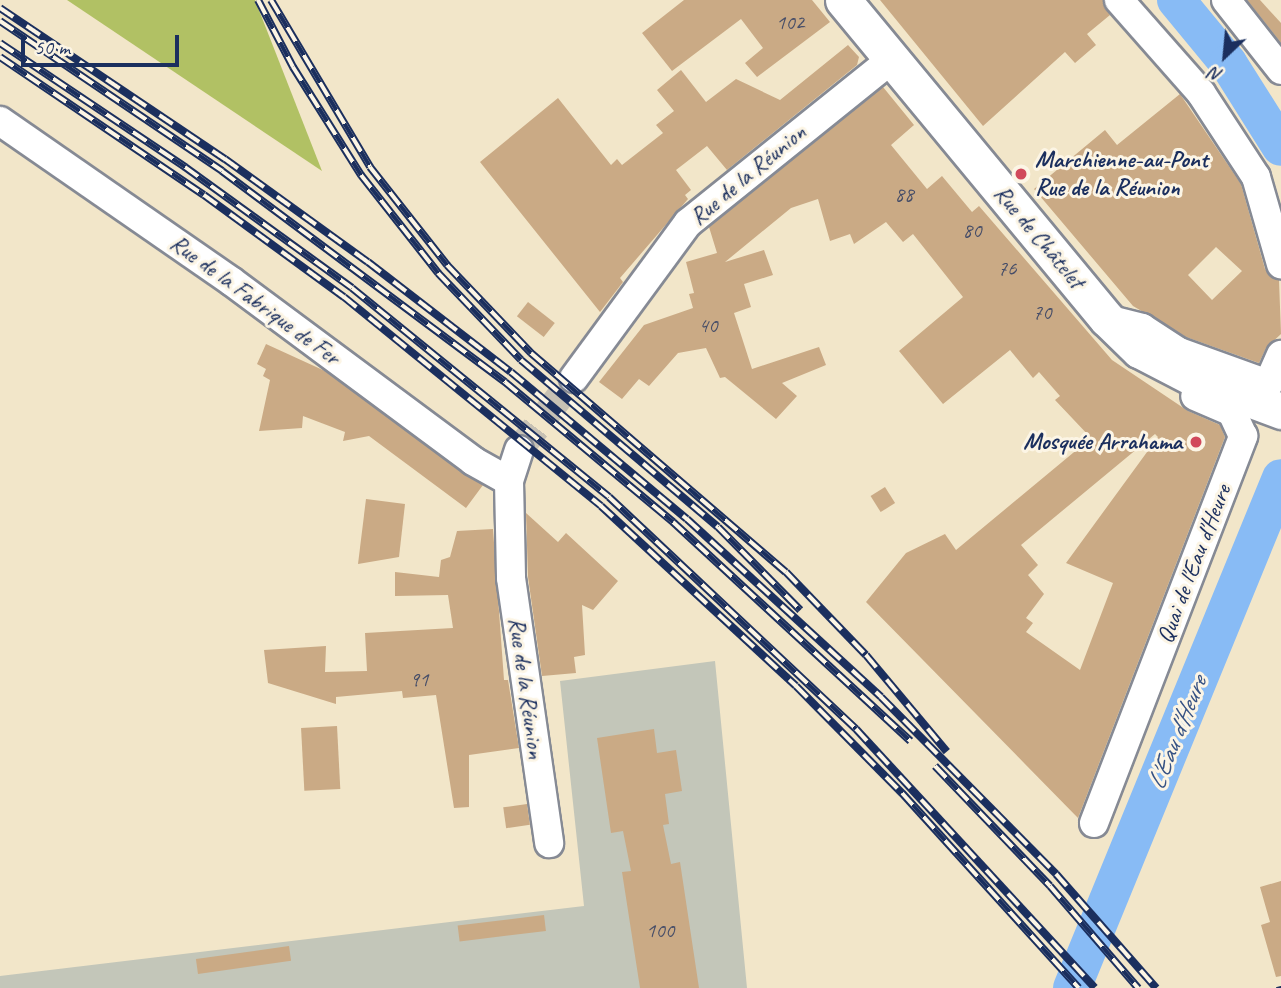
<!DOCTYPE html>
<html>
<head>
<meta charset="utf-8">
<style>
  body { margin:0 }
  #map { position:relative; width:1281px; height:988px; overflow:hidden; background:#f2e6c9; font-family:Caveat,sans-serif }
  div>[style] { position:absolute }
  .industrial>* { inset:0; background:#c3c6b9 }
  .green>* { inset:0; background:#b1c164 }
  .river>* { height:38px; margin:-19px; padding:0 19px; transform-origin:19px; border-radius:19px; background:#88bbf5 }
  .building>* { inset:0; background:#caaa85; transform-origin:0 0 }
  .minor-tunnel>* { height:28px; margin-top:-14px; transform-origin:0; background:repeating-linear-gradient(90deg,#c7c1b4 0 28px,transparent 0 42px) }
  .roads { filter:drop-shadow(2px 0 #868a94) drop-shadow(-2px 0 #868a94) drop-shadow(0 2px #868a94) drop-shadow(0 -2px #868a94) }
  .minor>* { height:28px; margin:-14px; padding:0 14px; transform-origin:14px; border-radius:14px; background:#fff }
  .major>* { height:35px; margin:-17.5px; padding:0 17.5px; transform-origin:17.5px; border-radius:17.5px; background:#fff }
  .tram>* { height:2px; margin:-1px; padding:0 1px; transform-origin:1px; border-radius:1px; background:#1b2f5e }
  .rail>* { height:8px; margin-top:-4px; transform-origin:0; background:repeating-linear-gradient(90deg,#fcf5e5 0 16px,#1b2f5e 0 32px); box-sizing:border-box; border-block:2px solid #1b2f5e }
  .dots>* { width:19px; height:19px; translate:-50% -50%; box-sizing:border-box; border:4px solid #fcf5e5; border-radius:50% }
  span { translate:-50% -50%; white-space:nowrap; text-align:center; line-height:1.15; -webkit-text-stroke:6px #fcf5e5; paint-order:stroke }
  .number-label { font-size:21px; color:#474e68 }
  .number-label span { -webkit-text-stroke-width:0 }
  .poi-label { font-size:24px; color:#1b2f5e; font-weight:700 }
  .left { translate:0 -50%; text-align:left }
  .right { translate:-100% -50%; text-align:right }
  .street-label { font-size:24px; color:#1b2f5e }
  .water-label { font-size:26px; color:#365284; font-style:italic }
  .north { position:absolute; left:1190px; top:21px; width:70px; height:70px; -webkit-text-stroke:5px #fcf5e5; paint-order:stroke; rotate:206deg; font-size:19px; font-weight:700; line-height:28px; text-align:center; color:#1b2f5e }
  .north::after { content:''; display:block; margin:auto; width:24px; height:32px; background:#1b2f5e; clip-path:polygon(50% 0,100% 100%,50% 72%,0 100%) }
  .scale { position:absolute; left:21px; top:35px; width:158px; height:32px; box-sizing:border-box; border:4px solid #1b2f5e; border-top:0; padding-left:9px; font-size:21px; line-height:24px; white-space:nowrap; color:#1b2f5e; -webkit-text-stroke:5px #fcf5e5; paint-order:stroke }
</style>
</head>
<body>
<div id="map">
  <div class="industrial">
    <div style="clip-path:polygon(715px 661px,747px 988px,0 988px,0 976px,584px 906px,560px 681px)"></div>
  </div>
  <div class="green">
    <div style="clip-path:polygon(67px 0,255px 0,322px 171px)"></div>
  </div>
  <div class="river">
    <div style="left:1176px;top:0;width:82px;rotate:50.5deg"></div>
    <div style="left:1228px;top:63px;width:99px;rotate:57.8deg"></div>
    <div style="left:1072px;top:988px;width:551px;rotate:-67.72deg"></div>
  </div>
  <div class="building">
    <div style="clip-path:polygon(684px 0,812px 0,830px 22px,757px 77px,745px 63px,763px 48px,741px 19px,672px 71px,642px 33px)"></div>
    <div style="clip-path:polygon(880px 0,1103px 0,1110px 15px,1087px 34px,1096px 45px,1075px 63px,1065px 52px,983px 126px)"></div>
    <div style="clip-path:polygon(1247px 0,1260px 0,1281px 23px,1281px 43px)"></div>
    <div style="clip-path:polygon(848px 45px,859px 57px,857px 65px,727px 170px,707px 146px,676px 170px,691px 190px,685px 195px,688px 199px,620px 278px,623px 282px,600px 312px,480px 162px,558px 98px,611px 165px,617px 159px,622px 165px,663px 133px,656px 125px,674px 111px,657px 90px,681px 70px,706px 102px,736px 79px,780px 100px)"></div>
    <div style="clip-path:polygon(evenodd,883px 87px,914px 125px,891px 145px,927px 189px,942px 176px,972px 212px,979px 206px,1112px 360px,1188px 411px,1220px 425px,1225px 437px,1078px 818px,866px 602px,906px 553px,945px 534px,956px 550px,1091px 438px,1055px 400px,1060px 396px,1039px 372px,1033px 378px,1010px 350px,943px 404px,899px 351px,963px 297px,913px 234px,903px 242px,886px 222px,854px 244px,850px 234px,830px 241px,818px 199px,791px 208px,725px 262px,764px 250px,773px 275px,744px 284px,751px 307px,734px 313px,752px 369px,819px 347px,826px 365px,782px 383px,797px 396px,776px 419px,725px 377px,720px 378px,706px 348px,678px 353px,649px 386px,639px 379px,622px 399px,599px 382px,644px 325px,693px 308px,689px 294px,694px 293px,686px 262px,717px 253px,709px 227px,883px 87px,1155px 434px,1158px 437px,1066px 563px,1113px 583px,1080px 670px,1026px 632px,1033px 623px,1026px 618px,1044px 594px,1028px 575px,1038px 565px,1021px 545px,1155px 434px)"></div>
    <div style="clip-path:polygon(evenodd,1180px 94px,1241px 184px,1265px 269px,1279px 280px,1281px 334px,1266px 348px,1259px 363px,1186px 337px,1133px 306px,1034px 189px,1105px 130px,1117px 145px,1180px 94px,1216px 247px,1242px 271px,1212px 300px,1188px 275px,1216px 247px)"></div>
    <div style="left:528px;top:302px;width:34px;height:18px;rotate:38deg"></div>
    <div style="clip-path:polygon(266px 344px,325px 371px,483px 485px,466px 508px,369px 436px,343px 441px,345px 432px,303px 416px,302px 428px,259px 431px,270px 380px,263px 376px,266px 369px,257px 364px)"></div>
    <div style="left:885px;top:487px;width:19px;height:17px;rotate:58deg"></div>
    <div style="clip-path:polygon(366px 499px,405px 504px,399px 557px,358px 564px)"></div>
    <div style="clip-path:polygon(526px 513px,558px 542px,566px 533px,618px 581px,593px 610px,582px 605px,585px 655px,574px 657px,576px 673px,542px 676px,528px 577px)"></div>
    <div style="clip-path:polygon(493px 529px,504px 680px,508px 680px,519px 748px,469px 755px,469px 807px,454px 808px,436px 695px,403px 698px,402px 691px,336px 697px,336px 704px,268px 683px,264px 650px,326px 646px,325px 672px,367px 671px,365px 633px,453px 628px,448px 595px,395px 596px,395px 572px,439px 577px,441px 560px,450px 557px,457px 531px)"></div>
    <div style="left:337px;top:726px;width:63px;height:36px;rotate:87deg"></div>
    <div style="clip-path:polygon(654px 729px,657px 753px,676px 750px,682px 791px,665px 794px,669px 824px,663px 825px,671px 864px,680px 862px,699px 988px,640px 988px,622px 872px,631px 871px,623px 831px,611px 833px,597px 738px)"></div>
    <div style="left:527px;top:804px;width:21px;height:24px;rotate:82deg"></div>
    <div style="clip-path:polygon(1281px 881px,1281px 976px,1276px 977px,1261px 925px,1270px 922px,1260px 887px)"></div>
    <div style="left:544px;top:915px;width:16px;height:87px;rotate:83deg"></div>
    <div style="left:289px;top:946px;width:15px;height:94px;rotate:82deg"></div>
  </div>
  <div class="minor-tunnel">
    <div style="left:519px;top:450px;width:91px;rotate:-52.6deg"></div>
  </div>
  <div class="roads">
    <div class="minor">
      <div style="left:1119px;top:0;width:124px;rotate:48.6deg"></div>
      <div style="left:1201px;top:93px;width:100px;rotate:56.8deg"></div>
      <div style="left:1256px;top:177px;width:91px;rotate:74deg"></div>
      <div style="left:1226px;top:0;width:89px;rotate:51.8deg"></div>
      <div style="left:0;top:121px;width:281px;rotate:34.7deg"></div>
      <div style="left:231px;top:281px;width:302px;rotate:36.6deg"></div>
      <div style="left:473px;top:461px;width:41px;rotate:29.1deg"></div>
      <div style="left:1107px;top:319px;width:36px;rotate:14deg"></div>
      <div style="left:1142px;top:328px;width:44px;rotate:33deg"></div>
      <div style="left:1179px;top:352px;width:95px;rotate:19.8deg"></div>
      <div style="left:1268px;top:384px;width:32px;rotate:-66deg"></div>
      <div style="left:574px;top:378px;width:192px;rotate:-53.7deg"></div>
      <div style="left:688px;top:223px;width:262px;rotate:-38.8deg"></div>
      <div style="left:519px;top:450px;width:33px;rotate:108deg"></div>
      <div style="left:509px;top:481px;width:97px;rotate:88.8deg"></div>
      <div style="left:511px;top:578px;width:268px;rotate:81.8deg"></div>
      <div style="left:1094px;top:823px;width:415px;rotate:-68.9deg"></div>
      <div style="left:1243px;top:436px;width:26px;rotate:-115deg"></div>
      <div style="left:1232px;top:412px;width:40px;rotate:-156.6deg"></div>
    </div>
    <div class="major">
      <div style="left:843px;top:0;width:414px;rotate:50.4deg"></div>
      <div style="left:1107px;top:319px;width:45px;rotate:44.1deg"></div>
      <div style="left:1139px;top:350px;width:63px;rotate:27.4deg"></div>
      <div style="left:1195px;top:379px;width:92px;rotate:20.4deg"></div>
    </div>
  </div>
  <div class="tram">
    <div style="left:1277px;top:988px;width:4px;rotate:-14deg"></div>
  </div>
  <div class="rail">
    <div style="left:258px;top:0;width:76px;rotate:62.4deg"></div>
    <div style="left:293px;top:67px;width:128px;rotate:57.8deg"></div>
    <div style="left:361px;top:175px;width:125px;rotate:51.8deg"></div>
    <div style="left:438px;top:273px;width:120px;rotate:46.3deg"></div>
    <div style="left:521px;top:360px;width:258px;rotate:40.3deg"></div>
    <div style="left:718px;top:527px;width:117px;rotate:45.3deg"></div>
    <div style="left:271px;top:0;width:194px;rotate:59.3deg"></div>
    <div style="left:370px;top:167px;width:125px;rotate:51.8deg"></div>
    <div style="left:447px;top:265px;width:122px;rotate:46.3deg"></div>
    <div style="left:531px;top:353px;width:336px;rotate:40.7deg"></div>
    <div style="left:786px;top:572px;width:115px;rotate:46.1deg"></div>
    <div style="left:866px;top:655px;width:126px;rotate:50.1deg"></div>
    <div style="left:0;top:8px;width:271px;rotate:33.9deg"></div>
    <div style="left:225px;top:159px;width:176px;rotate:35.8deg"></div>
    <div style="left:368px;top:262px;width:180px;rotate:37.6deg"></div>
    <div style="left:511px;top:372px;width:229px;rotate:39.9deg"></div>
    <div style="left:687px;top:519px;width:263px;rotate:42.5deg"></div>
    <div style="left:881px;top:697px;width:249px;rotate:45.3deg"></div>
    <div style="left:1056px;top:874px;width:152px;rotate:48.7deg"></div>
    <div style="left:0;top:21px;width:268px;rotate:34deg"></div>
    <div style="left:222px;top:171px;width:353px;rotate:36.7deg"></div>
    <div style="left:505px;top:382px;width:219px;rotate:39.8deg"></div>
    <div style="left:673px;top:522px;width:323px;rotate:42.7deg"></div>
    <div style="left:0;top:43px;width:223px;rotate:33.8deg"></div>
    <div style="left:185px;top:167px;width:206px;rotate:35.9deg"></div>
    <div style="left:352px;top:288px;width:331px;rotate:39.1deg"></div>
    <div style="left:609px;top:497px;width:339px;rotate:43.2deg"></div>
    <div style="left:856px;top:729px;width:352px;rotate:47.3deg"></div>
    <div style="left:0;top:57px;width:246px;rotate:34.1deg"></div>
    <div style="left:204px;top:195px;width:173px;rotate:36.1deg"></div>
    <div style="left:344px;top:297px;width:331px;rotate:39.1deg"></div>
    <div style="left:601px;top:506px;width:265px;rotate:42.7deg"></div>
    <div style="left:796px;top:686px;width:151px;rotate:45.3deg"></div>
    <div style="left:902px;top:793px;width:263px;rotate:47.8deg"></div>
    <div style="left:935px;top:766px;width:166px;rotate:46.2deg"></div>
    <div style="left:1050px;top:886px;width:135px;rotate:49.2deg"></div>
  </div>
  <div class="dots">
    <div style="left:1021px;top:174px;background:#d1495b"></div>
    <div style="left:1196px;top:442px;background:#d1495b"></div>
  </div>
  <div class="number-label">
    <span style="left:790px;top:22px">102</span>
    <span style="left:904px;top:194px">88</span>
    <span style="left:972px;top:230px">80</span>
    <span style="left:1007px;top:268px">76</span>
    <span style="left:1042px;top:312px">70</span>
    <span style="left:708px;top:325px">40</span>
    <span style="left:419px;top:679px">91</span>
    <span style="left:660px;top:930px">100</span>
  </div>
  <div class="poi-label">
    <span class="left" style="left:1035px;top:174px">Marchienne-au-Pont<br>Rue de la Réunion</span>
    <span class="right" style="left:1182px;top:442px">Mosquée Arrahama</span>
  </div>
  <div class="street-label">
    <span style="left:748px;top:175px;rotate:-40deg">Rue de la Réunion</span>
    <span style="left:1039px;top:237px;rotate:50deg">Rue de Châtelet</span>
    <span style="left:255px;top:300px;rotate:36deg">Rue de la Fabrique de Fer</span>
    <span style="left:1194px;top:564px;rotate:-69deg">Quai de l'Eau d'Heure</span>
    <span style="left:526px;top:688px;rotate:82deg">Rue de la Réunion</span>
  </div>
  <div class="water-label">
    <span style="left:1177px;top:733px;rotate:-68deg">L'Eau d'Heure</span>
  </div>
  <div class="north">N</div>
  <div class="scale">50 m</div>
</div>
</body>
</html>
